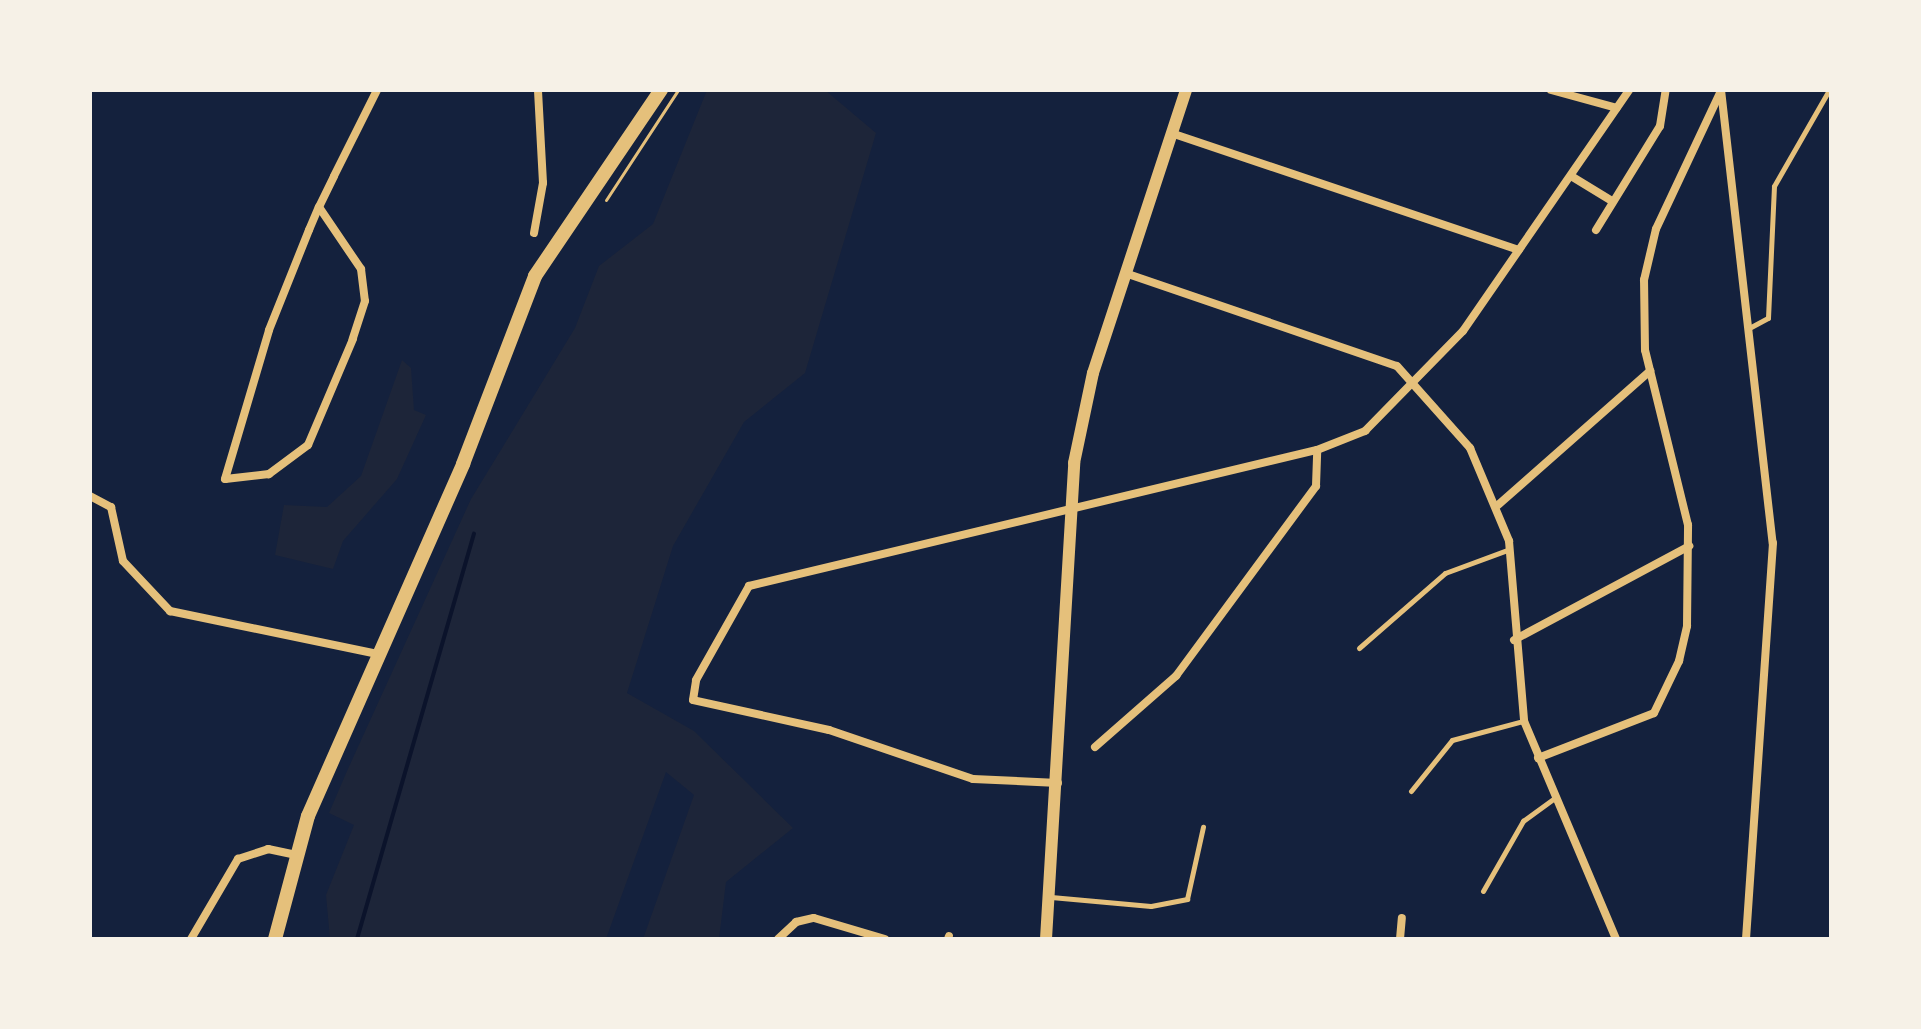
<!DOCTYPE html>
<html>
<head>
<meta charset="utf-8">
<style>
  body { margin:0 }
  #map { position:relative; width:1921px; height:1029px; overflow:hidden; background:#14213d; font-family:Jost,sans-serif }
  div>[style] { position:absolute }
  .green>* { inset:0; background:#1d2539 }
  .stream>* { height:4px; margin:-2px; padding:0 2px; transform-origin:2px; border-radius:2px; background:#0b132b }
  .path>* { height:3px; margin:-1.5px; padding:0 1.5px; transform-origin:1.5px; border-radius:1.5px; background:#e5c07b }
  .service>* { height:5px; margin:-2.5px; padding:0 2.5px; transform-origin:2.5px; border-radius:2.5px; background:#e5c07b }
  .minor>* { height:8px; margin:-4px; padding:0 4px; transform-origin:4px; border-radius:4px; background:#e5c07b }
  .tertiary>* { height:12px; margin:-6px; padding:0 6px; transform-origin:6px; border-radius:6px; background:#e5c07b }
  .secondary>* { height:14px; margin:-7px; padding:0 7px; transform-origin:7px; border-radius:7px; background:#e5c07b }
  span { translate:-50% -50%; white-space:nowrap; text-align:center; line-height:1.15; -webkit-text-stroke:8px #f6f1e7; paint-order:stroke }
  .frame { position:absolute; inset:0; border:92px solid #f6f1e7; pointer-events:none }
</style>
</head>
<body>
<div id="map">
  <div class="green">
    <div style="clip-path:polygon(707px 90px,825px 90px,876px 133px,805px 373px,744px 422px,673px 546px,627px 693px,694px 731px,793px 828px,726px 882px,719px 939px,643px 939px,694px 795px,666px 772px,606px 939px,330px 939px,326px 895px,354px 825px,329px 813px,347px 771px,471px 499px,575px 328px,599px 266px,653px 224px)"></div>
    <div style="clip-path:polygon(402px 360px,411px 368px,414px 410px,426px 415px,397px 479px,343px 541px,333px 569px,275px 555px,284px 505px,327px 507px,361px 476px)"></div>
  </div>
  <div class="stream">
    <div style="left:357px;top:939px;width:422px;rotate:-73.9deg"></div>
  </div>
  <div class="path">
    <div style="left:606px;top:200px;width:131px;rotate:-56.8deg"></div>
  </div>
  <div class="service">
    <div style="left:1751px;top:327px;width:19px;rotate:-28deg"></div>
    <div style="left:1768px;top:318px;width:132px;rotate:-87.4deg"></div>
    <div style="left:1774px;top:186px;width:111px;rotate:-60.2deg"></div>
    <div style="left:1359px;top:648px;width:114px;rotate:-41.1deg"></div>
    <div style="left:1445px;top:573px;width:69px;rotate:-20.3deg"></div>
    <div style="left:1411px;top:791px;width:65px;rotate:-51.2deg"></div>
    <div style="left:1452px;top:740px;width:73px;rotate:-15deg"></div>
    <div style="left:1483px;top:891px;width:81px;rotate:-60.3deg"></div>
    <div style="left:1523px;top:821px;width:39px;rotate:-36deg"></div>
    <div style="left:1051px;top:897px;width:100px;rotate:5.1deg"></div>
    <div style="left:1151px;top:906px;width:37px;rotate:-11deg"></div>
    <div style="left:1187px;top:899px;width:74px;rotate:-77.5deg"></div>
  </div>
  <div class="minor">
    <div style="left:1551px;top:90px;width:68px;rotate:15.3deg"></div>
    <div style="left:1721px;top:90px;width:456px;rotate:83.5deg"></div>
    <div style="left:1773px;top:543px;width:397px;rotate:93.9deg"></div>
    <div style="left:1171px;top:133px;width:367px;rotate:18.6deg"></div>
    <div style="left:1571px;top:176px;width:48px;rotate:31.4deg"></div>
    <div style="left:319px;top:207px;width:75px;rotate:55.9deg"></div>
    <div style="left:361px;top:269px;width:32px;rotate:83deg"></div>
    <div style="left:365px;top:301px;width:40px;rotate:108deg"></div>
    <div style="left:353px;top:339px;width:115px;rotate:113deg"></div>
    <div style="left:308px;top:445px;width:49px;rotate:143.4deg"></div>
    <div style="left:269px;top:474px;width:44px;rotate:173.5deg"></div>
    <div style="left:225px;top:479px;width:155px;rotate:-73.5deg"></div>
    <div style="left:269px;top:330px;width:108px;rotate:-68.2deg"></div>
    <div style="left:309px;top:230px;width:25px;rotate:-67deg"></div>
    <div style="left:319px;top:207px;width:34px;rotate:-64deg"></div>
    <div style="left:334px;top:176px;width:96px;rotate:-63.4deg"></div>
    <div style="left:1596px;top:230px;width:122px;rotate:-58.4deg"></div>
    <div style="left:1660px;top:126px;width:36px;rotate:-81deg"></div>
    <div style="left:534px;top:233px;width:51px;rotate:-79.8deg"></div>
    <div style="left:543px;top:183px;width:93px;rotate:-93.1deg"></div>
    <div style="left:1125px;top:273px;width:287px;rotate:18.9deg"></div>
    <div style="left:1397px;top:366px;width:110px;rotate:48.3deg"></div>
    <div style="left:1470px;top:448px;width:101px;rotate:67.2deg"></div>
    <div style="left:1509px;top:541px;width:181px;rotate:85.2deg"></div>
    <div style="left:1524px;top:721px;width:237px;rotate:67.1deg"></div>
    <div style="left:90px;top:496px;width:24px;rotate:28deg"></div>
    <div style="left:111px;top:507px;width:55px;rotate:77.5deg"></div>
    <div style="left:123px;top:561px;width:69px;rotate:46.8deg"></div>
    <div style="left:170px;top:611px;width:212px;rotate:11.7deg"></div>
    <div style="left:1498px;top:505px;width:203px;rotate:-41.4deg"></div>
    <div style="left:1514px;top:640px;width:199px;rotate:-28.2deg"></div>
    <div style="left:1095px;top:747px;width:108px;rotate:-41.2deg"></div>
    <div style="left:1176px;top:676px;width:236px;rotate:-53.6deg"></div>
    <div style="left:1316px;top:486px;width:36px;rotate:-88deg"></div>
    <div style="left:1538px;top:758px;width:124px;rotate:-21.2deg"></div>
    <div style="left:1654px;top:713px;width:58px;rotate:-64.3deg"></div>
    <div style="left:1679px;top:661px;width:36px;rotate:-77deg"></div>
    <div style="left:1687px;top:626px;width:101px;rotate:-89.4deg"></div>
    <div style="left:1688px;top:525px;width:180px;rotate:-103.8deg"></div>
    <div style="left:1645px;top:350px;width:70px;rotate:-90.8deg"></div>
    <div style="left:1644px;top:280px;width:52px;rotate:-76.8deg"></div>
    <div style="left:1656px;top:229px;width:153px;rotate:-64.8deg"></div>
    <div style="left:1058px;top:783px;width:85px;rotate:-177.3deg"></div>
    <div style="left:973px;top:779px;width:152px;rotate:-161.2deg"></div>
    <div style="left:829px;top:730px;width:139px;rotate:-167.6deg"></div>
    <div style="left:693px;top:700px;width:20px;rotate:-81deg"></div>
    <div style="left:696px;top:680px;width:108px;rotate:-60.6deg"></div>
    <div style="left:749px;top:586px;width:584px;rotate:-13.47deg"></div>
    <div style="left:1317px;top:450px;width:52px;rotate:-21.6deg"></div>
    <div style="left:1365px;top:431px;width:140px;rotate:-45.6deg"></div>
    <div style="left:1463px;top:331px;width:293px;rotate:-55.4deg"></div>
    <div style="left:191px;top:939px;width:93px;rotate:-59.6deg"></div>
    <div style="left:238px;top:859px;width:32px;rotate:-18deg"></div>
    <div style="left:268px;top:849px;width:29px;rotate:12deg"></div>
    <div style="left:778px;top:939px;width:25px;rotate:-43deg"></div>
    <div style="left:796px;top:922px;width:18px;rotate:-13deg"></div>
    <div style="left:814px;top:918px;width:74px;rotate:16.5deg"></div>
    <div style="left:948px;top:939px;width:3px;rotate:-72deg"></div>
    <div style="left:1400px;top:939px;width:21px;rotate:-85deg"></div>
  </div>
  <div class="tertiary">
    <div style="left:1046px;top:939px;width:477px;rotate:-86.6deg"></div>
    <div style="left:1074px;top:463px;width:92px;rotate:-78.1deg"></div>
    <div style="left:1093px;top:373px;width:298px;rotate:-71.8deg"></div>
  </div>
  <div class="secondary">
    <div style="left:275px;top:939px;width:127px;rotate:-75deg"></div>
    <div style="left:308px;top:816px;width:385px;rotate:-66.2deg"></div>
    <div style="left:463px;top:464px;width:201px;rotate:-69deg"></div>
    <div style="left:535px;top:276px;width:225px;rotate:-55.9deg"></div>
  </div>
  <div class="frame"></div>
</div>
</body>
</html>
